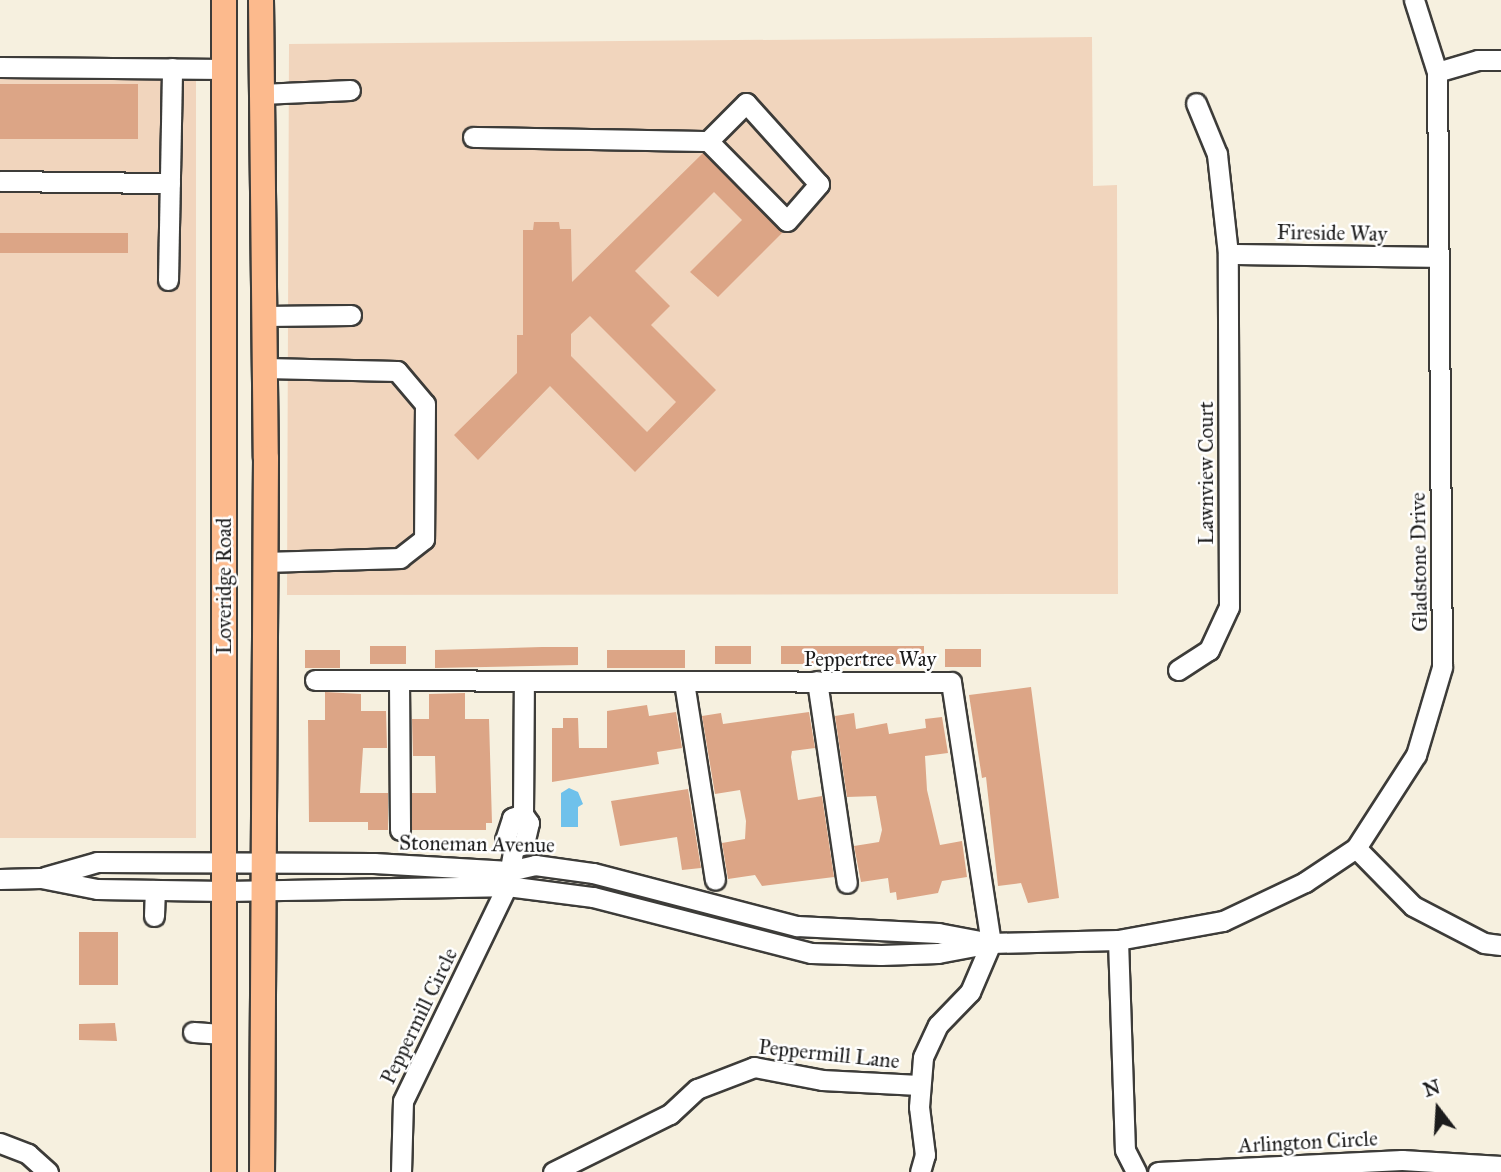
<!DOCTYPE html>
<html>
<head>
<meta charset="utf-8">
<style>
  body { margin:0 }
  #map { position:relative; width:1501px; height:1172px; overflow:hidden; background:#f6f0df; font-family:"IM FELL Great Primer",serif }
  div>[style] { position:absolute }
  .built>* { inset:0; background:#f1d5bd; transform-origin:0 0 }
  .water>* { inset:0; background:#6fc1eb }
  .building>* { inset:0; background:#dca586; transform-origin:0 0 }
  .roads { filter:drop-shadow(2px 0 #3d3c39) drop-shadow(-2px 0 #3d3c39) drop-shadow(0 2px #3d3c39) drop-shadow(0 -2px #3d3c39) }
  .minor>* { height:19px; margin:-9.5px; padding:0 9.5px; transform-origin:9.5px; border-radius:9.5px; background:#fff }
  .major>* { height:24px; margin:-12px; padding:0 12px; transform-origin:12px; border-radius:12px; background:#fcba8d }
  span { translate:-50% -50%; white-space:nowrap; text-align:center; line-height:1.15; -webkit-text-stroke:5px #fff; paint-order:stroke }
  .street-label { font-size:21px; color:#1c1c1c }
  .north { position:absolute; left:1403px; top:1074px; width:70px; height:70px; -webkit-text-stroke:5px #fff; paint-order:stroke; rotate:343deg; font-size:19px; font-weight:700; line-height:28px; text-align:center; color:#1c1c1c }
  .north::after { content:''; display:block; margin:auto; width:24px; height:32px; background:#1c1c1c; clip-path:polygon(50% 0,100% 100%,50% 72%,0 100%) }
</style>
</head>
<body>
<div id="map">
  <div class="built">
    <div style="clip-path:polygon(1092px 37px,1093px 186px,1117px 185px,1118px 594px,287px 595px,289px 44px)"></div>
    <div style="left:196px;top:62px;width:776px;height:196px;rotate:90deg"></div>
  </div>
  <div class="water">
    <div style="clip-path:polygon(569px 788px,578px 792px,583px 804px,578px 807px,578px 827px,561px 827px,561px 793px)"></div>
  </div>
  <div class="building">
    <div style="left:138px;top:84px;width:55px;height:138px;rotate:90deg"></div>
    <div style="clip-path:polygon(evenodd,703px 153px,783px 232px,718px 297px,690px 272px,742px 220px,714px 192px,635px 271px,670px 306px,651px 325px,716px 390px,635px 472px,550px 386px,478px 460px,454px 435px,517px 373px,517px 335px,523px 335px,523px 230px,533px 230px,534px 222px,559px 222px,560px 229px,571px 229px,572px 282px,703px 153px,590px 316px,676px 402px,647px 432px,571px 356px,571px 334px,590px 316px)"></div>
    <div style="left:0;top:233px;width:128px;height:20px"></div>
    <div style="left:406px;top:646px;width:18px;height:36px;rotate:90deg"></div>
    <div style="left:715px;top:646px;width:36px;height:18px"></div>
    <div style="left:924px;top:646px;width:18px;height:143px;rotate:90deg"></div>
    <div style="clip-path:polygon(542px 647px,578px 647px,578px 665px,435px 668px,435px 650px)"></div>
    <div style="left:981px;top:649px;width:18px;height:36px;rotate:90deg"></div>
    <div style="left:305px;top:650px;width:35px;height:18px"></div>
    <div style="left:607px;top:650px;width:78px;height:18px"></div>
    <div style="clip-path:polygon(1031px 687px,1059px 898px,1028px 903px,1021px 883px,998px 886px,986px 777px,982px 778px,969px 695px)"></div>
    <div style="clip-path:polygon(325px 692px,361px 694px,361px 711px,386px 711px,387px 748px,363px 748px,360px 793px,388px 793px,388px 830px,368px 830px,368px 822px,309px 822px,308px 720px,325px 720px)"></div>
    <div style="clip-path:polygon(465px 693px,465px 719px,489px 719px,492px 823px,486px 823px,486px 830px,412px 830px,412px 793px,436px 793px,435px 756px,413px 756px,412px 719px,429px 719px,429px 694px)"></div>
    <div style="clip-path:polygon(647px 705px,649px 716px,676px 712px,682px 748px,657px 752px,659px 764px,552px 782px,552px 728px,563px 728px,563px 718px,578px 718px,579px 748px,607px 748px,607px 711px)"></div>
    <div style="clip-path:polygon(809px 712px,815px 748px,792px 751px,791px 757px,798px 800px,822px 796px,834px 877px,762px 886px,755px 875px,728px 879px,722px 843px,745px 839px,746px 821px,740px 790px,715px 794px,702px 716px,721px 713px,723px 724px)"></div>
    <div style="clip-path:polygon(854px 713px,856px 729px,887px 723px,889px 734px,926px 728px,925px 719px,942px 717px,948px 753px,925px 756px,927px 790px,940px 845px,962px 841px,967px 877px,942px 881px,938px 893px,897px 900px,896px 892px,890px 893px,888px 878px,861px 882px,854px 846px,879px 842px,882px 830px,876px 796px,847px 797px,835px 716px)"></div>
    <div style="clip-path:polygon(688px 789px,701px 868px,682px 870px,677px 837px,620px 846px,611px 801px)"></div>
    <div style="left:79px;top:932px;width:39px;height:53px"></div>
    <div style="clip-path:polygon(115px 1023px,117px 1041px,79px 1040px,79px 1024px)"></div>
  </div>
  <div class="roads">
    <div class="minor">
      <div style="left:0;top:67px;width:225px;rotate:0.5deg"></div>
      <div style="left:1437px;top:72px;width:43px;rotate:-16.3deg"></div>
      <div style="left:1478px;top:60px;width:23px"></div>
      <div style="left:261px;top:94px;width:89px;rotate:-2.6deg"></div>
      <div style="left:473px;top:137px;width:235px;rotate:1deg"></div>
      <div style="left:708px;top:141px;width:112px;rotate:45.4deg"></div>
      <div style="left:787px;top:221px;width:49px;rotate:-49.1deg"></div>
      <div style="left:819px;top:184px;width:109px;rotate:-132deg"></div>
      <div style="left:746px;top:103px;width:54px;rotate:135deg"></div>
      <div style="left:0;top:181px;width:170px;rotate:0.7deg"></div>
      <div style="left:1228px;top:254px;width:208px;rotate:0.8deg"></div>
      <div style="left:168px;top:280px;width:212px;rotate:-88.9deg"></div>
      <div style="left:264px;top:316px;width:87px;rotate:-0.7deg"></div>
      <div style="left:265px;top:368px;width:132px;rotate:1.3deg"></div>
      <div style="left:397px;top:371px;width:43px;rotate:49.7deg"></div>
      <div style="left:425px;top:404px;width:135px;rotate:90.4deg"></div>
      <div style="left:424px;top:539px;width:31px;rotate:142deg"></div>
      <div style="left:400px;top:558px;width:135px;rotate:178.3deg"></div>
      <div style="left:1178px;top:670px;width:37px;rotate:-33deg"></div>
      <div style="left:1209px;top:650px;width:47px;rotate:-65.1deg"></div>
      <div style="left:1229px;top:607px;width:353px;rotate:-90.2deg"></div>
      <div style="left:1228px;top:254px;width:101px;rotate:-96.3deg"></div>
      <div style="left:1217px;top:154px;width:55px;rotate:-112.4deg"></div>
      <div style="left:315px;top:680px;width:636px;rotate:0.18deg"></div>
      <div style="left:951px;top:682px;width:264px;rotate:81.3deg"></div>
      <div style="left:399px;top:681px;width:149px;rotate:89.6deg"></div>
      <div style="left:817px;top:681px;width:204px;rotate:81.6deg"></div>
      <div style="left:684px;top:682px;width:200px;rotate:81.1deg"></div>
      <div style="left:514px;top:848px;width:11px;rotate:-22deg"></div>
      <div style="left:524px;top:844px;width:22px;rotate:-77deg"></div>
      <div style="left:529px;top:823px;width:11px;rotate:-124deg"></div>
      <div style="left:523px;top:814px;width:132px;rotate:-89.6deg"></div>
      <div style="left:514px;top:848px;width:12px;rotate:-138deg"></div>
      <div style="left:505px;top:840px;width:23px;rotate:-72deg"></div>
      <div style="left:512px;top:818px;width:12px;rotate:-20deg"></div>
      <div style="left:1356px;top:848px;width:81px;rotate:45.5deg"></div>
      <div style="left:1413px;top:906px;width:80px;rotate:27.5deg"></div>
      <div style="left:1484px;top:943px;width:17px;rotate:7deg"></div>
      <div style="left:45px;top:877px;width:54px;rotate:-16.1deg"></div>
      <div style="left:97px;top:862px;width:277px;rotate:0.2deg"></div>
      <div style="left:374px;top:863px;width:135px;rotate:3.4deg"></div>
      <div style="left:509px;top:871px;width:27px;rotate:-13deg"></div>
      <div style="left:535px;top:865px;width:59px;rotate:7.9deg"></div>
      <div style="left:593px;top:873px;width:211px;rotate:14.6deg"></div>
      <div style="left:797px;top:926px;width:141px;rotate:2.8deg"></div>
      <div style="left:938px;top:933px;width:43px;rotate:10.8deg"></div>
      <div style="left:0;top:879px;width:41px;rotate:-1.4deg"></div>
      <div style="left:41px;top:878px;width:57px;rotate:11.1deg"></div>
      <div style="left:97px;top:889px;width:128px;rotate:0.9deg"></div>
      <div style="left:225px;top:891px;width:282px;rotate:-1deg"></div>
      <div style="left:507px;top:886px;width:87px;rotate:7.3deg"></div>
      <div style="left:593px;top:897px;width:225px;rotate:14.4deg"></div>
      <div style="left:811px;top:953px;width:70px;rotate:1.6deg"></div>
      <div style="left:881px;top:955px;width:57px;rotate:-2deg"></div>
      <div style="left:938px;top:953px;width:54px;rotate:-10.7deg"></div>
      <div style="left:991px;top:943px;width:127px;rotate:-1.4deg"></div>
      <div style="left:1118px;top:940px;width:107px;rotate:-10.3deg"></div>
      <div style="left:1223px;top:921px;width:91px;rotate:-25.4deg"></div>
      <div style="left:1305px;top:882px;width:61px;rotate:-33.7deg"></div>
      <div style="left:1356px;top:848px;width:111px;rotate:-57.2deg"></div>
      <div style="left:1416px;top:755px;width:92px;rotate:-73.5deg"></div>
      <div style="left:1442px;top:667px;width:595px;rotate:-90.48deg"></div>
      <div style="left:1437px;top:72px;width:76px;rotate:-107.7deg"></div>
      <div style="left:154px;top:916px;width:26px;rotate:-88deg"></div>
      <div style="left:1118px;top:940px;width:210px;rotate:88.1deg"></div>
      <div style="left:1125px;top:1150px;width:25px;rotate:63deg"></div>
      <div style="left:193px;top:1032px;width:32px;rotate:4deg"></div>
      <div style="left:0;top:1143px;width:30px;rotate:21deg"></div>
      <div style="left:28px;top:1154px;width:27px;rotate:42deg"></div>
      <div style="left:401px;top:1172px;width:71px;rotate:-88.4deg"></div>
      <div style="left:403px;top:1101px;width:239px;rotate:-64.2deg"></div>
      <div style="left:507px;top:886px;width:39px;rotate:-80deg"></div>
      <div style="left:553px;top:1172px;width:131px;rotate:-26.4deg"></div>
      <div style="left:670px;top:1114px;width:37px;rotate:-43deg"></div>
      <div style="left:697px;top:1089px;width:61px;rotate:-21.1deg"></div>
      <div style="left:754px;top:1067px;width:69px;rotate:10.8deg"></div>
      <div style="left:822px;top:1080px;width:97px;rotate:3deg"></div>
      <div style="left:920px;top:1172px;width:18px;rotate:-74deg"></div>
      <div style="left:925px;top:1155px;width:48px;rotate:-97.1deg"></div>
      <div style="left:919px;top:1107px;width:50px;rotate:-85.4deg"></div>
      <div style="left:923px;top:1057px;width:35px;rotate:-65deg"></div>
      <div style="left:938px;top:1025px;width:46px;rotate:-45.9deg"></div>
      <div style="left:970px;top:992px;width:53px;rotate:-66.8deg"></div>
      <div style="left:1158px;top:1172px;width:244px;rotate:-2.8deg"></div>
      <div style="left:1402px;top:1160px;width:99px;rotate:3.5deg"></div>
    </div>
    <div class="major">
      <div style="left:224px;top:0;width:1172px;rotate:90deg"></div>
      <div style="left:261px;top:0;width:458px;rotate:89.4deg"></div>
      <div style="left:266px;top:458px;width:714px;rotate:90.32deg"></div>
    </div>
  </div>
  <div class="street-label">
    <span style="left:1332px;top:233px;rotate:1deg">Fireside Way</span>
    <span style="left:1206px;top:473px;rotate:-90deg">Lawnview Court</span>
    <span style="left:1419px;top:562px;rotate:-91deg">Gladstone Drive</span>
    <span style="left:224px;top:586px;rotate:-90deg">Loveridge Road</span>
    <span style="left:870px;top:659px">Peppertree Way</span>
    <span style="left:477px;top:844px;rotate:1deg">Stoneman Avenue</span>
    <span style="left:419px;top:1016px;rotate:-64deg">Peppermill Circle</span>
    <span style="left:829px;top:1054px;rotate:6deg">Peppermill Lane</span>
    <span style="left:1308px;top:1142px;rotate:-3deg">Arlington Circle</span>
  </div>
  <div class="north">N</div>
</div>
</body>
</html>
